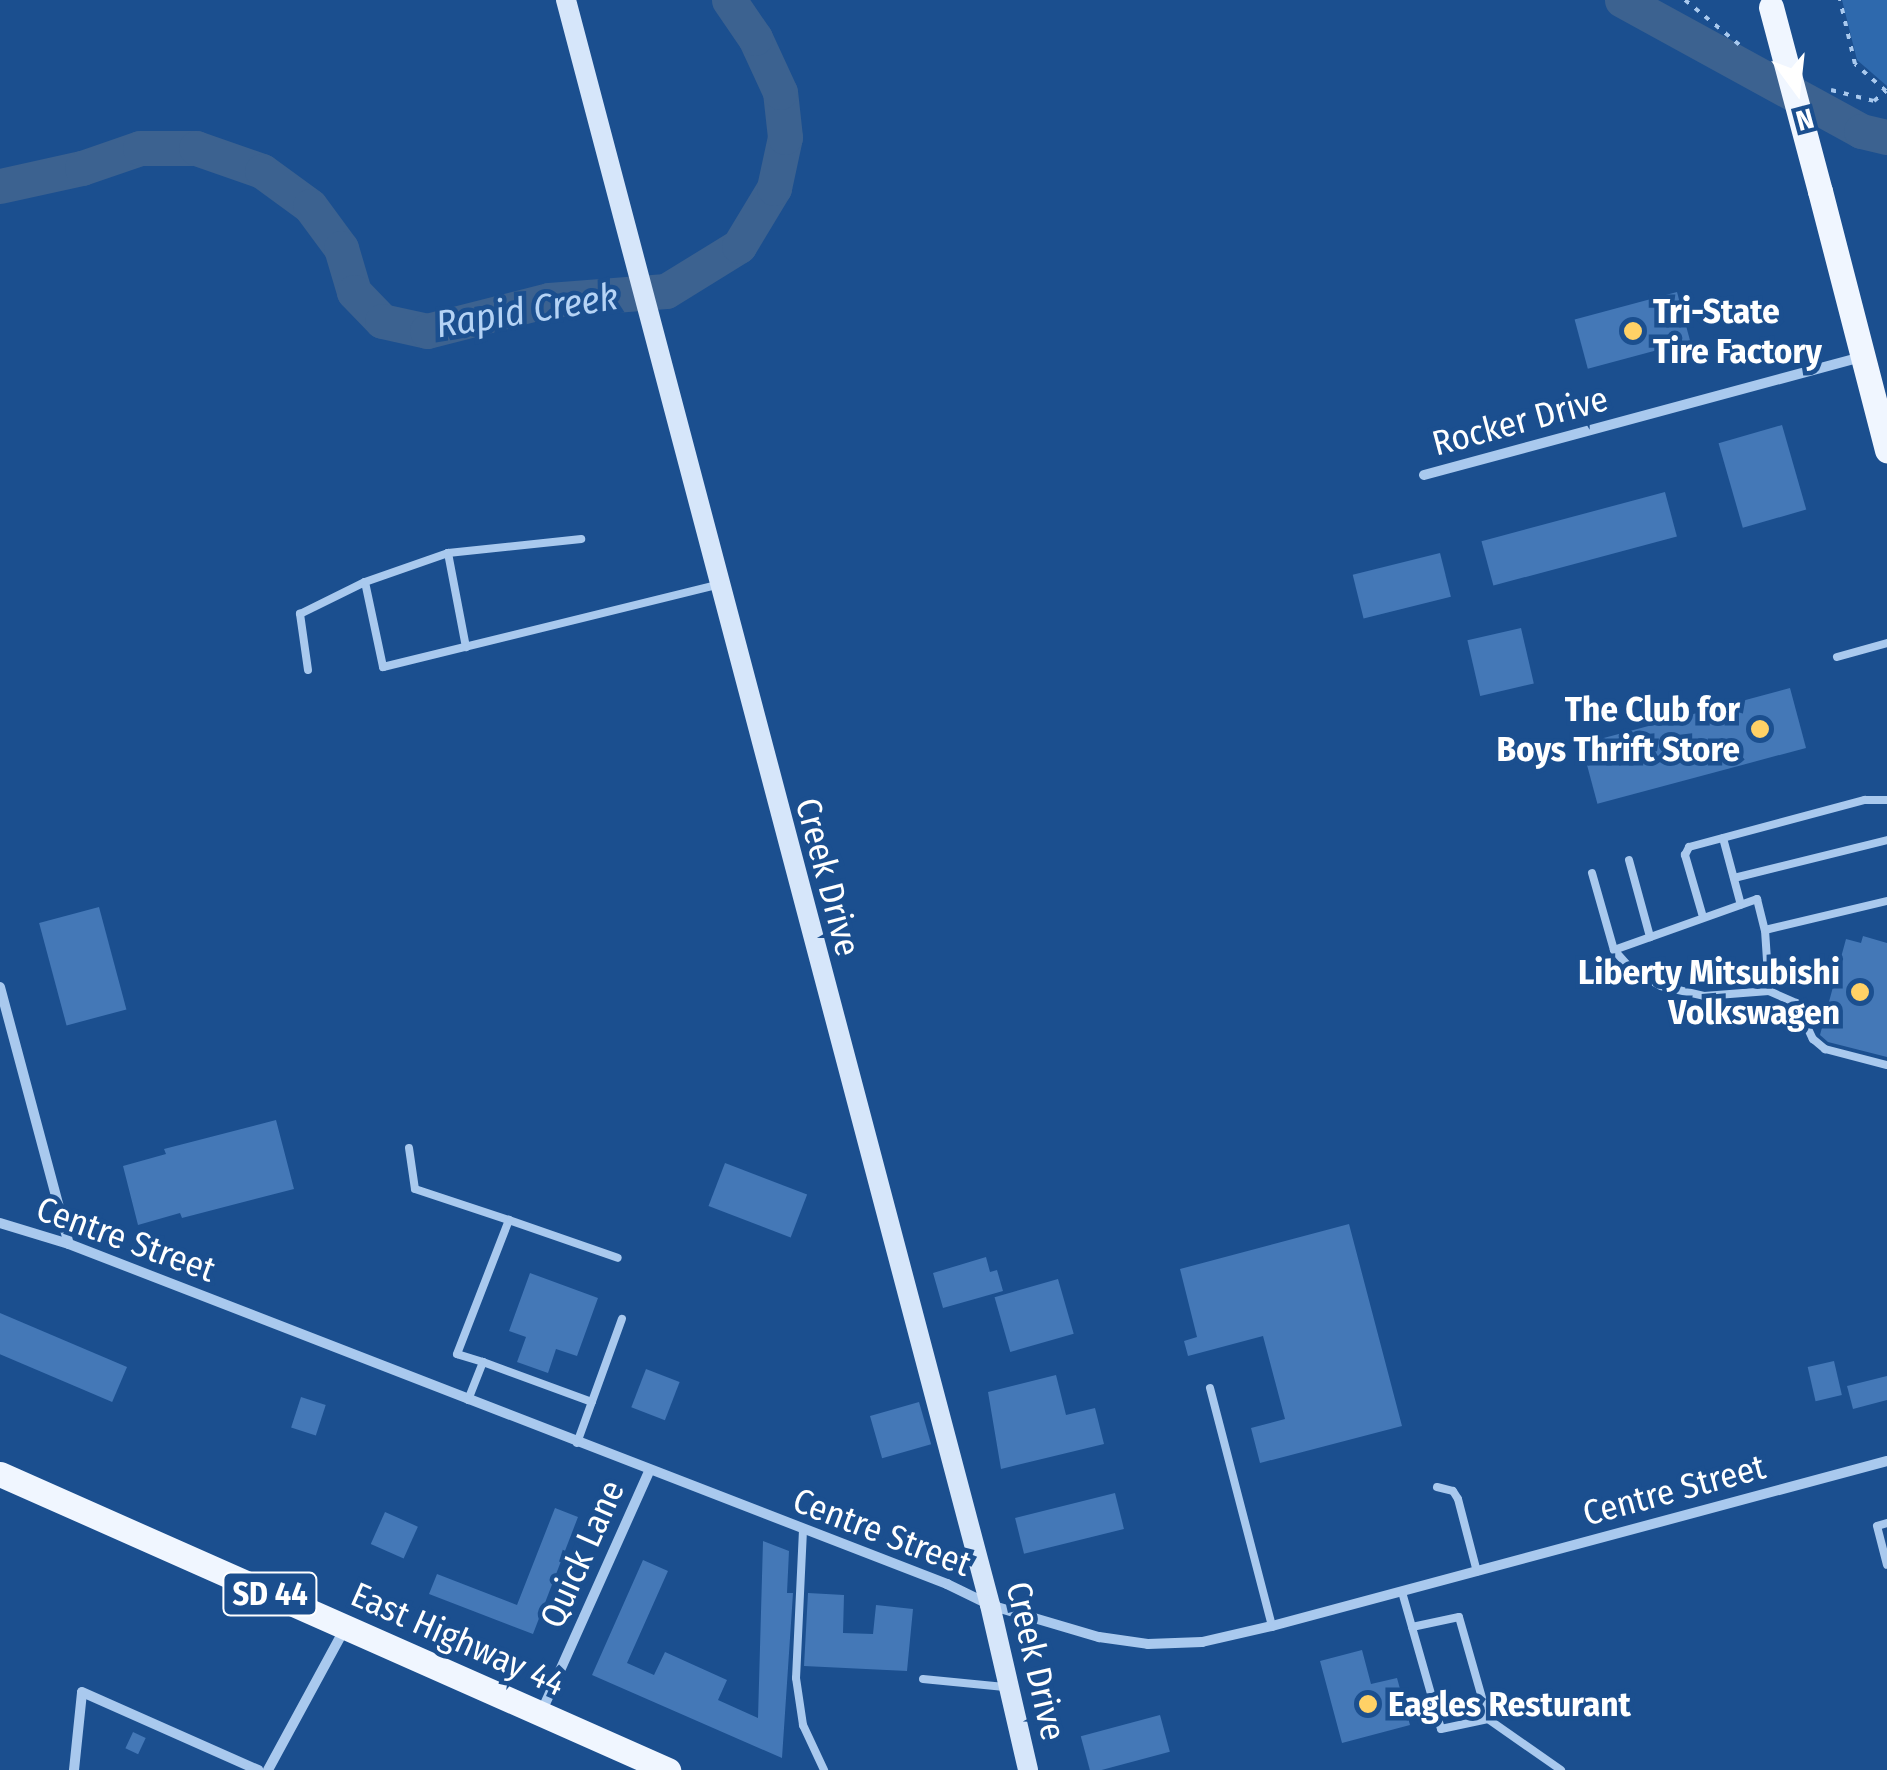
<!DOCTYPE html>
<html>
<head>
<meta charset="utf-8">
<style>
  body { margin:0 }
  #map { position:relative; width:1887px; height:1770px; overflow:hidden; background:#1b4f8f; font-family:"Fira Sans Condensed",sans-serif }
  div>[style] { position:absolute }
  .green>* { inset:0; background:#2e69ad }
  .river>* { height:35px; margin:-17.5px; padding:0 17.5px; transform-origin:17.5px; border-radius:17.5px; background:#3c6290 }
  .building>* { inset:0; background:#4478b7; transform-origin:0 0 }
  .path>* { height:4px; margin-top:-2px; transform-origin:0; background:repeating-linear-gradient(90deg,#a9c9ee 0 5px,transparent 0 13px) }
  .lane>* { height:8px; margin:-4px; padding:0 4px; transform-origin:4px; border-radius:4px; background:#a9c9ee }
  .street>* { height:10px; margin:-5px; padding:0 5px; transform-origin:5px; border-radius:5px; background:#a9c9ee }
  .secondary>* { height:20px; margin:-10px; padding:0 10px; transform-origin:10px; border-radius:10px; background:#d6e6fa }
  .primary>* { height:25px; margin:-12.5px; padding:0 12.5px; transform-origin:12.5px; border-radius:12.5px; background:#f0f6ff }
  .primary-bridge>* { height:25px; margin:-12.5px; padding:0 12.5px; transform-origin:12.5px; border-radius:12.5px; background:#f0f6ff }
  .dots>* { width:28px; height:28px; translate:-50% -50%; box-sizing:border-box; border:5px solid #1b4f8f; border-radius:50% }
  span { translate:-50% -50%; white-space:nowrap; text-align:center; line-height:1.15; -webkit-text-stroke:9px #1b4f8f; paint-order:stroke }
  .shield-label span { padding:2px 8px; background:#1b4f8f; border:2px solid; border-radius:8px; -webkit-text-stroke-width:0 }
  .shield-label { font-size:32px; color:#fff; font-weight:700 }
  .poi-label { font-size:35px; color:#fff; font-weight:700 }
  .left { translate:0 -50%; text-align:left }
  .right { translate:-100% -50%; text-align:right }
  .street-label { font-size:35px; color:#fff }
  .water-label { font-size:38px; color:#b5d3f5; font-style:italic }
  .north { position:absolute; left:1747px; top:40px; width:100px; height:100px; -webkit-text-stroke:8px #1b4f8f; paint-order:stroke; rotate:165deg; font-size:28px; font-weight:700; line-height:40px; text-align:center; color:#fff }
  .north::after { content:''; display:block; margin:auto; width:35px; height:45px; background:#fff; clip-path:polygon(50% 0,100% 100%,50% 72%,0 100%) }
</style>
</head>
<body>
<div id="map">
  <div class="green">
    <div style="clip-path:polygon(1842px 0,1887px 0,1887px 86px,1857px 60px)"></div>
  </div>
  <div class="river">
    <div style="left:1622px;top:0;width:273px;rotate:28.7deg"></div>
    <div style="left:1861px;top:131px;width:27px;rotate:13deg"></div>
    <div style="left:0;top:186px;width:84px;rotate:-12.4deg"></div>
    <div style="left:82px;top:168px;width:61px;rotate:-19deg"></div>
    <div style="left:140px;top:148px;width:56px"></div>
    <div style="left:196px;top:148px;width:70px;rotate:19.2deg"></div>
    <div style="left:262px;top:171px;width:59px;rotate:36.1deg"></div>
    <div style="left:310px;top:206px;width:52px;rotate:53.6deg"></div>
    <div style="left:341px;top:248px;width:46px;rotate:73.5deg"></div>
    <div style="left:354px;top:292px;width:40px;rotate:46deg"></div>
    <div style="left:382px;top:321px;width:46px;rotate:12.5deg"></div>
    <div style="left:427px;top:331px;width:126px;rotate:-14.3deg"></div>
    <div style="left:549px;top:300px;width:117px;rotate:-4.4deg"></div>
    <div style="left:666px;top:291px;width:86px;rotate:-31.7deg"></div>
    <div style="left:739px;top:246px;width:68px;rotate:-58.9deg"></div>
    <div style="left:774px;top:188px;width:52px;rotate:-77.8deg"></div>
    <div style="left:785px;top:137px;width:45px;rotate:-96.3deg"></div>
    <div style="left:780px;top:92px;width:60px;rotate:-114.8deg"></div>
    <div style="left:755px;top:38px;width:46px;rotate:-124.4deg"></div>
  </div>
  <div class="building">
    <div style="left:1677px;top:292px;width:51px;height:106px;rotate:75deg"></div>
    <div style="left:1782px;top:425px;width:88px;height:66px;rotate:74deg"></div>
    <div style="left:1665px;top:492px;width:46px;height:190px;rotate:75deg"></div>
    <div style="left:1440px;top:553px;width:45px;height:90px;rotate:76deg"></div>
    <div style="left:1521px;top:628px;width:57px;height:55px;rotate:77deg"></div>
    <div style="left:1790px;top:688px;width:62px;height:216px;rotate:75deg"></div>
    <div style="left:99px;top:907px;width:106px;height:62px;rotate:75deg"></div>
    <div style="clip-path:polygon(1863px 936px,1887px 943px,1887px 1057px,1828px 1042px,1820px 1035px,1846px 939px,1861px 943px)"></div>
    <div style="clip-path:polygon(276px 1120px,294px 1189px,182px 1218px,180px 1213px,138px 1225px,123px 1166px,166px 1154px,164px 1149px)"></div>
    <div style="left:725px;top:1163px;width:88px;height:46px;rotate:21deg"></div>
    <div style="clip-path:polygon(1349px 1224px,1402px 1426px,1260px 1463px,1251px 1428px,1285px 1419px,1263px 1336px,1188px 1356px,1184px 1341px,1197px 1337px,1180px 1269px)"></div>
    <div style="clip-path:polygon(986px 1257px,990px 1272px,997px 1270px,1003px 1291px,943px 1308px,933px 1273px)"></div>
    <div style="clip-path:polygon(530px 1273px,598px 1298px,577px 1356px,556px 1349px,548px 1373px,517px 1362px,526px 1337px,509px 1331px)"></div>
    <div style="left:1058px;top:1279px;width:57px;height:66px;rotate:74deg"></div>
    <div style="left:0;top:1313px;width:138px;height:38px;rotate:23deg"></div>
    <div style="left:1834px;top:1361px;width:35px;height:27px;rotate:77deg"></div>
    <div style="left:646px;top:1369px;width:36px;height:41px;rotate:21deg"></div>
    <div style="clip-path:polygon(1056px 1375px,1066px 1415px,1095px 1408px,1104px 1444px,1001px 1469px,988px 1392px)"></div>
    <div style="clip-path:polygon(1887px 1376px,1887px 1400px,1853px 1409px,1847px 1386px)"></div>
    <div style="left:301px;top:1397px;width:26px;height:32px;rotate:18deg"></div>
    <div style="left:919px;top:1402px;width:44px;height:51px;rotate:74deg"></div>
    <div style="left:1115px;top:1493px;width:37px;height:103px;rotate:76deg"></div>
    <div style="clip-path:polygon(555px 1508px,578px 1517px,533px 1634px,429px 1594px,437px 1574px,517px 1605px)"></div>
    <div style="left:385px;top:1512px;width:36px;height:35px;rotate:24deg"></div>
    <div style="clip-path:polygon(763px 1541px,789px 1551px,787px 1593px,793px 1593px,782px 1758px,592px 1675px,643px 1560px,668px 1571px,627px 1663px,654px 1675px,665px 1652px,727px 1680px,718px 1700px,758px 1718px)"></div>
    <div style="clip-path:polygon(808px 1593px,844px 1595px,843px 1633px,873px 1634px,876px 1605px,913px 1609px,907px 1671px,804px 1666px)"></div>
    <div style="clip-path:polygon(1362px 1650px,1371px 1684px,1397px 1678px,1410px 1725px,1342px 1743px,1320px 1661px)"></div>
    <div style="left:1160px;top:1715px;width:38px;height:82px;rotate:75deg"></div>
    <div style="left:133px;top:1732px;width:14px;height:18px;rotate:25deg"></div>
  </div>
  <div class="path">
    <div style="left:1685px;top:0;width:74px;rotate:39.5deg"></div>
    <div style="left:1831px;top:90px;width:44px;rotate:14.3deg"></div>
    <div style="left:1874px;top:101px;width:16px;rotate:-40deg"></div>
    <div style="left:1886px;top:91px;width:41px;rotate:-138.9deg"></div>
    <div style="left:1855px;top:64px;width:66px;rotate:-103.2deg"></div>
  </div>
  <div class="lane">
    <div style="left:448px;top:553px;width:96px;rotate:79.2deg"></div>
    <div style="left:365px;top:582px;width:87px;rotate:78deg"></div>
    <div style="left:383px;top:667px;width:344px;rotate:-13.8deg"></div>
    <div style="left:1837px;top:657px;width:52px;rotate:-15.6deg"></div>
    <div style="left:308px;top:670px;width:57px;rotate:-98.1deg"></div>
    <div style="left:300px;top:614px;width:72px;rotate:-26.2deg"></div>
    <div style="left:365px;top:582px;width:88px;rotate:-19.3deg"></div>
    <div style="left:448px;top:553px;width:134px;rotate:-6deg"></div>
    <div style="left:1723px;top:838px;width:69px;rotate:75deg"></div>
    <div style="left:1629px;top:860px;width:80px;rotate:74.7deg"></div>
    <div style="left:1592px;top:873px;width:80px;rotate:74.1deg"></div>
    <div style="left:1614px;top:950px;width:27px;rotate:48deg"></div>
    <div style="left:1632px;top:970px;width:33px;rotate:29deg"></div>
    <div style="left:1661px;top:986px;width:44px;rotate:13.1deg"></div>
    <div style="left:1704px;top:996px;width:65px;rotate:-4.4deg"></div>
    <div style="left:1769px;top:991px;width:30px;rotate:24deg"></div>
    <div style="left:1796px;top:1003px;width:40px;rotate:65deg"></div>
    <div style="left:1813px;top:1039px;width:16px;rotate:40deg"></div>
    <div style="left:1825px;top:1049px;width:64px;rotate:14.5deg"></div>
    <div style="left:1734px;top:878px;width:158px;rotate:-13.9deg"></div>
    <div style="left:1703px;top:917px;width:65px;rotate:-106.2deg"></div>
    <div style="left:1685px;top:855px;width:9px;rotate:-63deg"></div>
    <div style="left:1689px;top:847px;width:182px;rotate:-15deg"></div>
    <div style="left:1865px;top:800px;width:22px"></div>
    <div style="left:1765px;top:930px;width:125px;rotate:-13.4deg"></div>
    <div style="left:1614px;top:950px;width:152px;rotate:-19.6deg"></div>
    <div style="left:1757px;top:899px;width:32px;rotate:76deg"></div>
    <div style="left:1765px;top:930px;width:61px;rotate:86.2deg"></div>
    <div style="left:409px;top:1148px;width:41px;rotate:81.7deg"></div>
    <div style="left:415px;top:1189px;width:99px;rotate:18.3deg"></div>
    <div style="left:483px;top:1362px;width:27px;rotate:-163deg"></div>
    <div style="left:457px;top:1354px;width:144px;rotate:-68.8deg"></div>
    <div style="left:509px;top:1220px;width:115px;rotate:19.2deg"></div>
    <div style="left:1210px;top:1388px;width:246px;rotate:75.4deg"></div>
    <div style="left:468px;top:1400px;width:41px;rotate:-68.5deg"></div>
    <div style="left:483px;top:1362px;width:116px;rotate:20.2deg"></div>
    <div style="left:577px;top:1443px;width:132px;rotate:-70.1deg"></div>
    <div style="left:1437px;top:1487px;width:16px;rotate:14deg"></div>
    <div style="left:1453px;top:1491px;width:9px;rotate:58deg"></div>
    <div style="left:1458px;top:1499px;width:75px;rotate:75.4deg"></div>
    <div style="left:1887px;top:1523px;width:10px;rotate:163deg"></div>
    <div style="left:1877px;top:1526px;width:40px;rotate:75.6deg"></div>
    <div style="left:803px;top:1530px;width:148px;rotate:92.7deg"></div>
    <div style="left:796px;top:1678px;width:48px;rotate:81.5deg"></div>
    <div style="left:803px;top:1725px;width:50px;rotate:65deg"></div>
    <div style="left:1402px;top:1592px;width:142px;rotate:74.1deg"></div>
    <div style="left:1441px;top:1729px;width:48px;rotate:-12deg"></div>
    <div style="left:1488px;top:1719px;width:89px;rotate:34.9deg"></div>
    <div style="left:1412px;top:1627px;width:48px;rotate:-12deg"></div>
    <div style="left:1459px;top:1617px;width:106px;rotate:74.1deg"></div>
    <div style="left:923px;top:1679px;width:82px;rotate:5.6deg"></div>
  </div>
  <div class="street">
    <div style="left:1424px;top:475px;width:454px;rotate:-15.1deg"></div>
    <div style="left:0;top:987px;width:266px;rotate:75deg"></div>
    <div style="left:0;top:1223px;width:72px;rotate:16.9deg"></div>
    <div style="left:69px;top:1244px;width:942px;rotate:21.17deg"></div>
    <div style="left:947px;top:1584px;width:48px;rotate:26deg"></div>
    <div style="left:990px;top:1605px;width:114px;rotate:16.4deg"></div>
    <div style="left:1099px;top:1637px;width:49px;rotate:8.1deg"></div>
    <div style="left:1148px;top:1644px;width:54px;rotate:-2.1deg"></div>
    <div style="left:1202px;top:1642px;width:72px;rotate:-12.9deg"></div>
    <div style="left:1272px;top:1626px;width:637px;rotate:-15.02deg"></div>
    <div style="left:541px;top:1713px;width:265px;rotate:-65.9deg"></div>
    <div style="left:74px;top:1770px;width:78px;rotate:-84.1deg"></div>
    <div style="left:82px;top:1692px;width:193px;rotate:23.9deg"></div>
    <div style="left:268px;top:1770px;width:162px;rotate:-61.5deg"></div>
  </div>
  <div class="secondary">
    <div style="left:566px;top:0;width:1660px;rotate:75.2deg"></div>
    <div style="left:990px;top:1605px;width:169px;rotate:77deg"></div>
  </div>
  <div class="primary">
    <div style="left:1820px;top:191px;width:268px;rotate:75.5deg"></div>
    <div style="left:0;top:1474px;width:731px;rotate:23.9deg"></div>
  </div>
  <div class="primary-bridge">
    <div style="left:1771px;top:7px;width:190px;rotate:75.1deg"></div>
  </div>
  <div class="dots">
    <div style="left:1633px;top:331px;background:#ffd166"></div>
    <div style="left:1760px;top:729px;background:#ffd166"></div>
    <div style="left:1860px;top:992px;background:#ffd166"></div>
    <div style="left:1368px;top:1704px;background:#ffd166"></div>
  </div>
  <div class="shield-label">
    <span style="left:270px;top:1594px">SD 44</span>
  </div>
  <div class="poi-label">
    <span class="left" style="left:1653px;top:331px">Tri-State<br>Tire Factory</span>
    <span class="right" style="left:1740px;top:729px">The Club for<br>Boys Thrift Store</span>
    <span class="right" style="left:1840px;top:992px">Liberty Mitsubishi<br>Volkswagen</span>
    <span class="left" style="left:1388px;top:1704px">Eagles Resturant</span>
  </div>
  <div class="street-label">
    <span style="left:1520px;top:421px;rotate:-15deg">Rocker Drive</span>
    <span style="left:828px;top:877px;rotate:75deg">Creek Drive</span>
    <span style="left:126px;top:1239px;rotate:20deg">Centre Street</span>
    <span style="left:1674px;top:1490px;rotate:-15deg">Centre Street</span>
    <span style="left:882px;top:1532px;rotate:21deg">Centre Street</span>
    <span style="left:582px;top:1554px;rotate:-66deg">Quick Lane</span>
    <span style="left:458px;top:1639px;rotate:24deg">East Highway 44</span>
    <span style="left:1036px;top:1661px;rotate:77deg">Creek Drive</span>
  </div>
  <div class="water-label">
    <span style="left:527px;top:311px;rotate:-9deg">Rapid Creek</span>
  </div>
  <div class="north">N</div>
</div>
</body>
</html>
